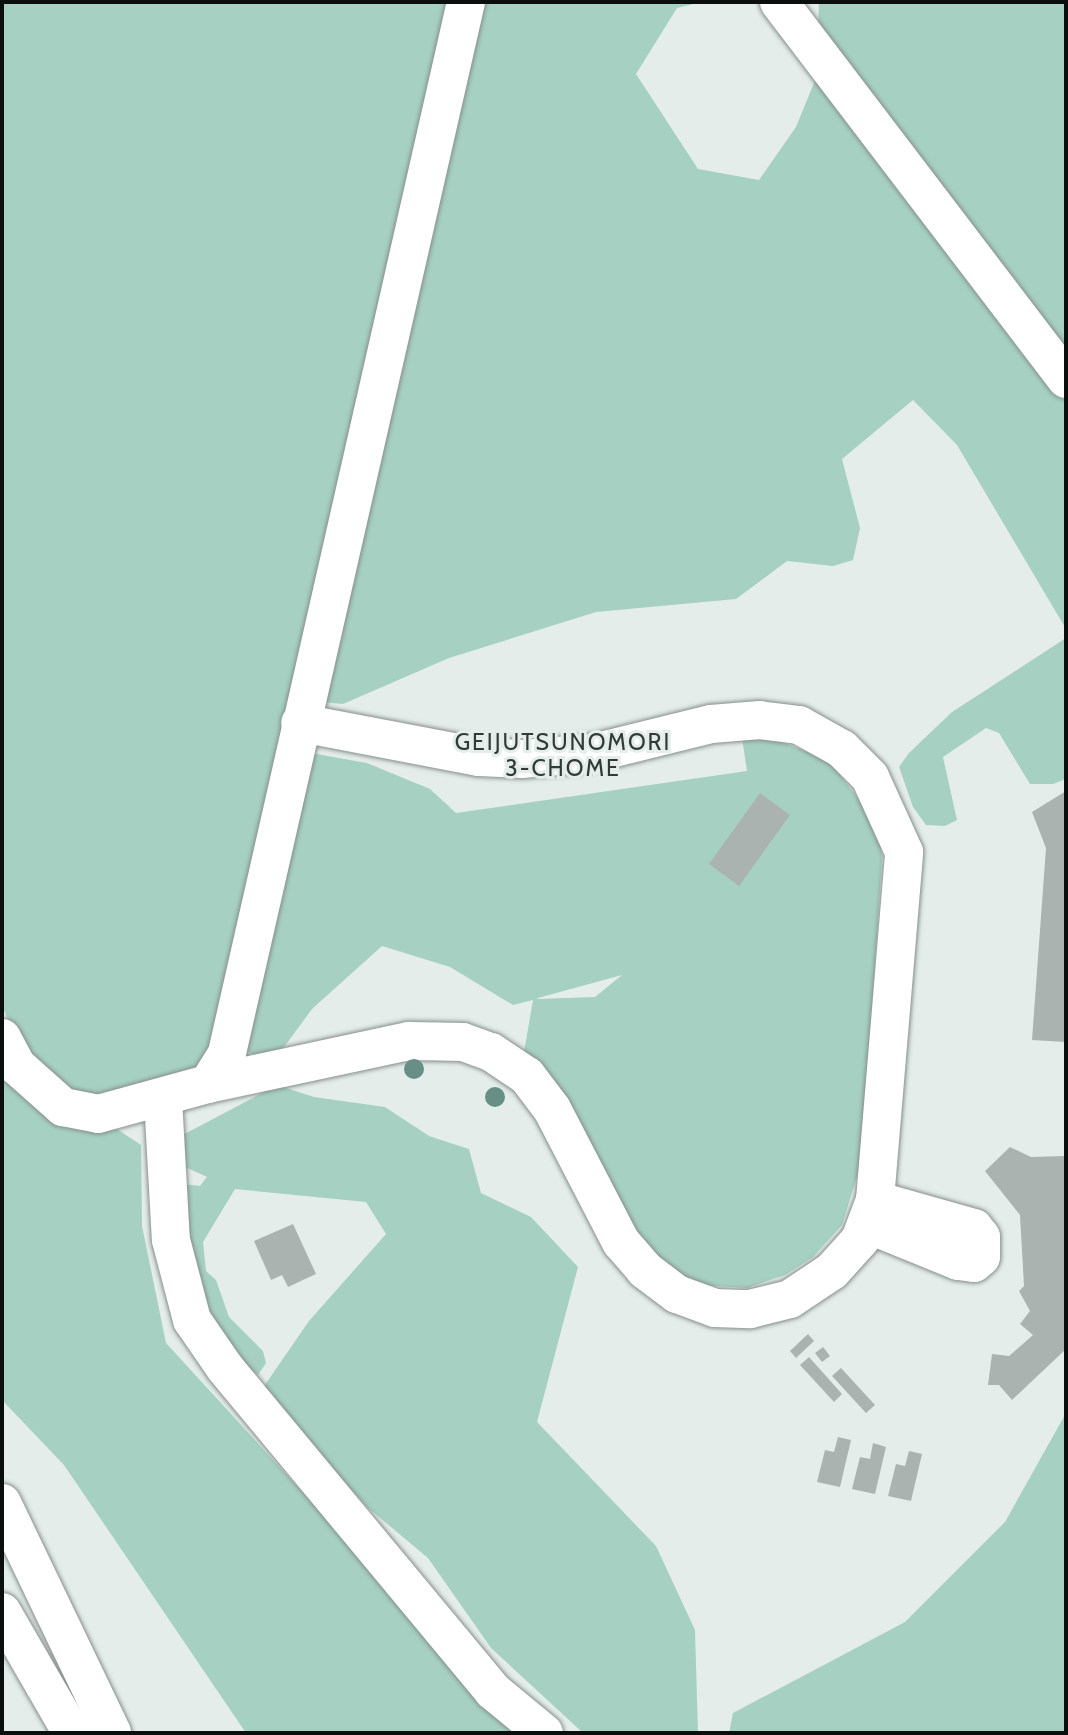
<!DOCTYPE html>
<style>
body{margin:0}
#map{position:relative;width:1068px;height:1735px;overflow:hidden;background:#e4edea;font-family:Cabin,sans-serif}
div>[style]{position:absolute}
.green>*{inset:0;background:#a6d1c2}
.building>*{inset:0;background:#aab3b0}
.roads{filter:drop-shadow(0 0 2px #878f8c) drop-shadow(0 0 2px #878f8c)}
.minor>*{height:38px;margin:-19px;padding:0 19px;transform-origin:19px;border-radius:19px;background:#fff}
.highway>*{height:38px;margin:-19px;padding:0 19px;transform-origin:19px;border-radius:19px;background:#fff}
.trees>*{width:20px;height:20px;margin:-10px;border-radius:50%;background:#688f85}
span{translate:-50% -50%;white-space:nowrap;text-align:center;line-height:1.15;-webkit-text-stroke:6px #e4edea;paint-order:stroke}
.neighbourhood-label{font-size:23px;color:#323a37;letter-spacing:2px}
.frame{position:absolute;inset:0;border:4px solid #0a0e0c;pointer-events:none}
</style>
<div id="map">
<div class="green">
<i style="clip-path:polygon(2px 2px,450px 2px,209px 1067px,96px 1101px,54px 1086px,23px 1053px,2px 1006px)"></i>
<i style="clip-path:polygon(452px 2px,702px 2px,677px 8px,636px 74px,698px 169px,759px 180px,796px 127px,816px 78px,819px 2px,1066px 2px,1066px 629px,957px 445px,913px 400px,842px 459px,860px 528px,853px 560px,833px 566px,787px 561px,736px 599px,596px 612px,449px 658px,343px 704px,322px 702px)"></i>
<i style="clip-path:polygon(1066px 638px,1066px 779px,1053px 784px,1030px 784px,999px 733px,986px 728px,943px 757px,957px 820px,945px 826px,926px 825px,913px 807px,899px 767px,909px 753px,952px 712px)"></i>
<i style="clip-path:polygon(evenodd,742px 738px,777px 740px,829px 761px,867px 810px,880px 837px,882px 859px,862px 1160px,842px 1225px,813px 1257px,785px 1275px,747px 1288px,703px 1285px,671px 1273px,649px 1254px,524px 1052px,533px 1000px,513px 1005px,450px 967px,382px 946px,312px 1009px,279px 1054px,260px 1059px,246px 1050px,311px 753px,367px 763px,430px 789px,456px 813px,747px 771px,742px 738px,622px 975px,595px 997px,537px 999px,538px 998px,622px 975px)"></i>
<i style="clip-path:polygon(2px 1053px,141px 1145px,142px 1226px,166px 1343px,523px 1733px,246px 1733px,64px 1465px,2px 1400px)"></i>
<i style="clip-path:polygon(277px 1085px,314px 1097px,385px 1107px,429px 1136px,469px 1149px,481px 1193px,531px 1217px,578px 1267px,537px 1422px,656px 1546px,695px 1630px,698px 1733px,583px 1733px,491px 1648px,428px 1558px,367px 1507px,260px 1392px,309px 1321px,386px 1234px,366px 1202px,235px 1189px,203px 1242px,206px 1271px,216px 1280px,229px 1317px,263px 1351px,266px 1363px,258px 1375px,222px 1349px,197px 1321px,183px 1184px,200px 1186px,207px 1177px,172px 1161px,177px 1138px)"></i>
<i style="clip-path:polygon(1066px 1413px,1066px 1733px,729px 1733px,733px 1713px,905px 1622px,1005px 1522px)"></i>
</div>
<div class="building">
<i style="clip-path:polygon(1066px 791px,1066px 1042px,1032px 1040px,1046px 848px,1032px 812px)"></i>
<i style="clip-path:polygon(760px 793px,790px 815px,739px 886px,709px 864px)"></i>
<i style="clip-path:polygon(1010px 1147px,1031px 1157px,1066px 1156px,1066px 1349px,1012px 1400px,999px 1385px,988px 1385px,992px 1354px,1009px 1356px,1033px 1335px,1020px 1324px,1030px 1311px,1019px 1291px,1024px 1286px,1020px 1215px,985px 1171px)"></i>
<i style="clip-path:polygon(293px 1224px,316px 1274px,288px 1287px,282px 1275px,271px 1280px,254px 1241px)"></i>
<i style="clip-path:polygon(808px 1334px,814px 1341px,796px 1358px,790px 1351px)"></i>
<i style="clip-path:polygon(823px 1347px,830px 1356px,822px 1362px,815px 1353px)"></i>
<i style="clip-path:polygon(809px 1357px,842px 1394px,834px 1402px,800px 1365px)"></i>
<i style="clip-path:polygon(841px 1368px,875px 1405px,866px 1413px,832px 1376px)"></i>
<i style="clip-path:polygon(838px 1437px,851px 1440px,840px 1487px,817px 1482px,825px 1450px,834px 1452px)"></i>
<i style="clip-path:polygon(873px 1443px,886px 1447px,875px 1494px,852px 1489px,860px 1457px,870px 1459px)"></i>
<i style="clip-path:polygon(909px 1451px,922px 1454px,911px 1501px,888px 1496px,896px 1464px,905px 1466px)"></i>
</div>
<div class="roads">
<div class="minor">
<i style="left:779px;top:2px;width:474px;rotate:52.7deg"></i>
<i style="left:2px;top:1038px;width:32px;rotate:62deg"></i>
<i style="left:17px;top:1066px;width:62px;rotate:41.7deg"></i>
<i style="left:63px;top:1107px;width:36px;rotate:11deg"></i>
<i style="left:98px;top:1114px;width:114px;rotate:-15.3deg"></i>
<i style="left:208px;top:1084px;width:36px;rotate:-58deg"></i>
<i style="left:227px;top:1053px;width:1078px;rotate:-77.19deg"></i>
<i style="left:208px;top:1084px;width:206px;rotate:-12.1deg"></i>
<i style="left:409px;top:1041px;width:54px;rotate:1.1deg"></i>
<i style="left:463px;top:1042px;width:30px;rotate:20deg"></i>
<i style="left:491px;top:1052px;width:43px;rotate:33.7deg"></i>
<i style="left:527px;top:1076px;width:41px;rotate:52.9deg"></i>
<i style="left:552px;top:1109px;width:150px;rotate:62.6deg"></i>
<i style="left:621px;top:1242px;width:37px;rotate:49deg"></i>
<i style="left:645px;top:1270px;width:40px;rotate:37deg"></i>
<i style="left:677px;top:1294px;width:40px;rotate:20.2deg"></i>
<i style="left:715px;top:1308px;width:35px;rotate:2deg"></i>
<i style="left:750px;top:1309px;width:41px;rotate:-14deg"></i>
<i style="left:790px;top:1299px;width:50px;rotate:-33.7deg"></i>
<i style="left:832px;top:1271px;width:42px;rotate:-47.9deg"></i>
<i style="left:860px;top:1240px;width:43px;rotate:-69.4deg"></i>
<i style="left:875px;top:1200px;width:349px;rotate:-85.2deg"></i>
<i style="left:904px;top:852px;width:82px;rotate:-114.4deg"></i>
<i style="left:870px;top:777px;width:40px;rotate:-135deg"></i>
<i style="left:842px;top:749px;width:49px;rotate:-150.8deg"></i>
<i style="left:799px;top:725px;width:39px;rotate:-173deg"></i>
<i style="left:760px;top:720px;width:49px;rotate:175.3deg"></i>
<i style="left:711px;top:724px;width:121px;rotate:166.1deg"></i>
<i style="left:594px;top:753px;width:71px;rotate:175.2deg"></i>
<i style="left:523px;top:759px;width:44px;rotate:-177.4deg"></i>
<i style="left:479px;top:757px;width:182px;rotate:-169.2deg"></i>
<i style="left:163px;top:1099px;width:141px;rotate:86.8deg"></i>
<i style="left:171px;top:1240px;width:83px;rotate:75.3deg"></i>
<i style="left:192px;top:1320px;width:58px;rotate:55.5deg"></i>
<i style="left:225px;top:1368px;width:420px;rotate:50.3deg"></i>
<i style="left:493px;top:1691px;width:66px;rotate:39.5deg"></i>
<i style="left:867px;top:1224px;width:98px;rotate:22.1deg"></i>
<i style="left:958px;top:1261px;width:16px;rotate:7deg"></i>
<i style="left:974px;top:1263px;width:9px;rotate:-41deg"></i>
<i style="left:981px;top:1257px;width:20px;rotate:-90deg"></i>
<i style="left:981px;top:1237px;width:11px;rotate:-128deg"></i>
<i style="left:974px;top:1228px;width:103px;rotate:-164.2deg"></i>
<i style="left:2px;top:1503px;width:255px;rotate:64.4deg"></i>
</div>
<div class="highway">
<i style="left:2px;top:1612px;width:140px;rotate:60deg"></i>
</div>
</div>
<div class="trees">
<i style="left:414px;top:1069px"></i>
<i style="left:495px;top:1097px"></i>
</div>
<div class="neighbourhood-label">
<span style="left:563px;top:755px">GEIJUTSUNOMORI<br>3-CHOME</span>
</div>
<div class="frame"></div>
</div>
